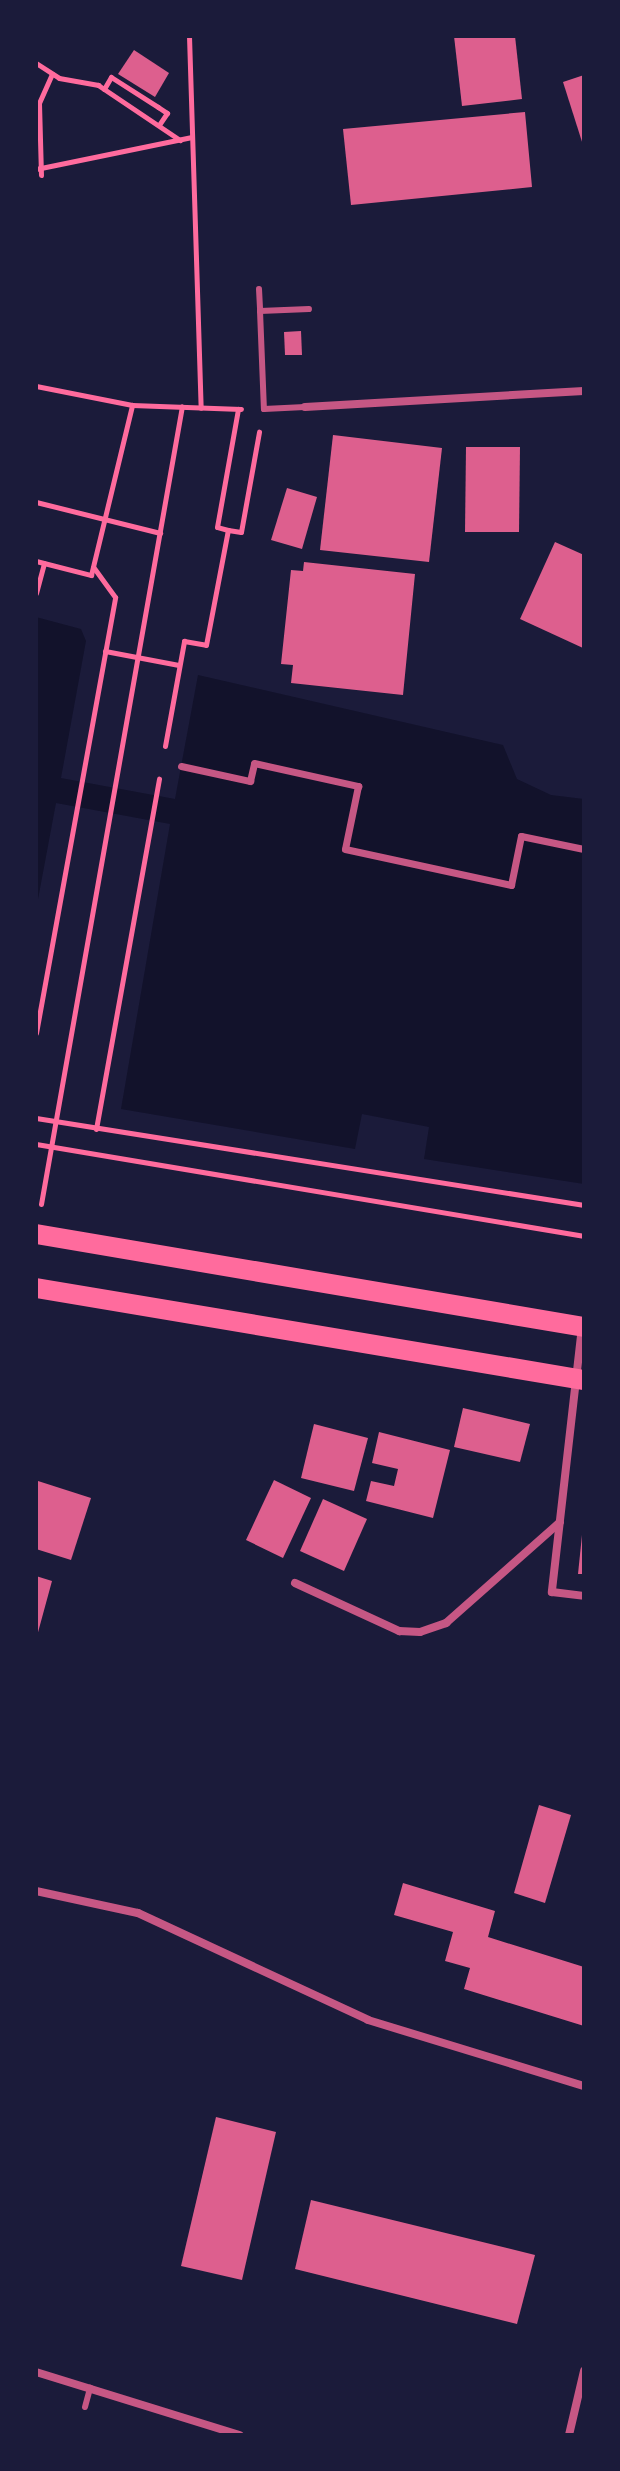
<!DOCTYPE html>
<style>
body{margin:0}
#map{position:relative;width:620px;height:2471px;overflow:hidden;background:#1b1b3a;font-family:"Sofia Sans Condensed",sans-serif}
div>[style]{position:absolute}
.water>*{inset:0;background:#12122b}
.building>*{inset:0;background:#dd5f8e}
.path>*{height:5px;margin:-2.5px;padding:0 2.5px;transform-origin:2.5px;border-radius:2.5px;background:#ff6b9d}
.service>*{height:6px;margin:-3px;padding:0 3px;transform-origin:3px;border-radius:3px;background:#c65784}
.pedestrian>*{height:7px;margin:-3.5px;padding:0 3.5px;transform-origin:3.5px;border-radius:3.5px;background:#c65784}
.minor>*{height:8px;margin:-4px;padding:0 4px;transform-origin:4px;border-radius:4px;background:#c65784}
.primary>*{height:20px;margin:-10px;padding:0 10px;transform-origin:10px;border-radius:10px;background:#ff6b9d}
span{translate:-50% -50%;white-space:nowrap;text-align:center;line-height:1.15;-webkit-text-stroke:8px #1b1b3a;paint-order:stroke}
.frame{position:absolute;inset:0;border:38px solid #1b1b3a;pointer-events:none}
</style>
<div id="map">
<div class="water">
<i style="clip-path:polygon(36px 617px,81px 629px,86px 641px,61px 778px,175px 799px,198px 675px,503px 745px,517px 779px,551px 795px,584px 799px,584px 1184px,424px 1159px,429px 1127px,362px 1114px,355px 1149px,121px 1109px,170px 824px,56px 803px,36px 910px)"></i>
</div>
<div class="building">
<i style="clip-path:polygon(454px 36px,515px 36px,522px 99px,462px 106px)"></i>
<i style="clip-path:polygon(134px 50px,169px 73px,155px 97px,118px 74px)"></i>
<i style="clip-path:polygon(584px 75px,584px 145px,583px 145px,563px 82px)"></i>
<i style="clip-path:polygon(525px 112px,532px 187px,351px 205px,343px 129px)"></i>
<i style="clip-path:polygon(301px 331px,302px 355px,285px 355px,284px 332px)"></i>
<i style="clip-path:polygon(333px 435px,442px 448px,429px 562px,320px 550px)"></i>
<i style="clip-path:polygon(466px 447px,520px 447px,519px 532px,465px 532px)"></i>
<i style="clip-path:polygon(287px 488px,317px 497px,302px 549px,271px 540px)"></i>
<i style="clip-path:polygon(555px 542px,584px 555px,583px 648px,520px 619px)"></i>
<i style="clip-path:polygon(304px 562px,415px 574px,403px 695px,291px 683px,293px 665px,281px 664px,291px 570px,303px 571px)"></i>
<i style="clip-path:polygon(463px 1408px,530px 1424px,520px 1462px,454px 1447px)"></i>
<i style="clip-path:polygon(314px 1424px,368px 1438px,354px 1491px,301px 1478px)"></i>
<i style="clip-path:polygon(379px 1432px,450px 1450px,433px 1518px,366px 1501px,371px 1481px,394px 1486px,398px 1469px,372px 1463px)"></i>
<i style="clip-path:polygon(274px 1480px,311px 1498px,283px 1558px,246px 1540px)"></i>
<i style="clip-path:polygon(38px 1481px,91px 1498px,71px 1560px,36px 1549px)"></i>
<i style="clip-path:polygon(323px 1499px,367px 1519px,344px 1571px,300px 1551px)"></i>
<i style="clip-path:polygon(582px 1535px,584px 1536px,584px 1574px,578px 1574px)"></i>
<i style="clip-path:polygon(36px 1576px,52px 1581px,37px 1636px,36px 1636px)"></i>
<i style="clip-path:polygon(539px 1805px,571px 1815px,545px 1903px,514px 1893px)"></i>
<i style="clip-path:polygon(403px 1883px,495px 1911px,488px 1937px,584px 1967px,584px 2026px,464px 1989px,470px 1968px,445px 1961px,453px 1932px,394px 1915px)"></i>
<i style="clip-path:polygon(216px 2117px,276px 2132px,242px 2280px,181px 2266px)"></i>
<i style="clip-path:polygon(311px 2200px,535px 2255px,517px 2324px,295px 2269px)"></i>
</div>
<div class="path">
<i style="left:189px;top:36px;width:372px;rotate:88.2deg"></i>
<i style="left:36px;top:63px;width:27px;rotate:33deg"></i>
<i style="left:59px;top:78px;width:40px;rotate:10deg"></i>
<i style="left:98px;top:85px;width:99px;rotate:33.9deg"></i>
<i style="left:104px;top:89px;width:14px;rotate:-60deg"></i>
<i style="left:111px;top:77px;width:56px;rotate:32.6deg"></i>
<i style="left:158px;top:107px;width:11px;rotate:34deg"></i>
<i style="left:167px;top:113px;width:14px;rotate:124deg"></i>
<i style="left:36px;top:169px;width:159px;rotate:-11.6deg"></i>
<i style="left:41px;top:175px;width:72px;rotate:-91.6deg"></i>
<i style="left:39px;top:103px;width:32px;rotate:-66deg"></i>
<i style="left:36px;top:386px;width:98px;rotate:11.2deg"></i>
<i style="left:132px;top:405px;width:109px;rotate:2.1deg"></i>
<i style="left:36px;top:502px;width:128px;rotate:14deg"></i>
<i style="left:228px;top:530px;width:11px;rotate:-165deg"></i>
<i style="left:217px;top:527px;width:120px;rotate:-79.9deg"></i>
<i style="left:36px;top:561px;width:57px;rotate:14.3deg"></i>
<i style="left:91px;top:575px;width:175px;rotate:-76.4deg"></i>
<i style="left:36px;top:593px;width:31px;rotate:-75deg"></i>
<i style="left:105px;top:651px;width:75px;rotate:10.7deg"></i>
<i style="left:165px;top:746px;width:107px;rotate:-79.7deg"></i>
<i style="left:184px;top:641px;width:22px;rotate:10deg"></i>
<i style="left:206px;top:645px;width:117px;rotate:-79.2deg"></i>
<i style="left:228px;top:530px;width:13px;rotate:9deg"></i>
<i style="left:241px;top:532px;width:102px;rotate:-79.8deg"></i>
<i style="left:36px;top:1033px;width:443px;rotate:-79.7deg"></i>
<i style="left:115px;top:597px;width:37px;rotate:-126deg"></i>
<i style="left:36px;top:1118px;width:555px;rotate:9.02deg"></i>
<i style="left:96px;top:1129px;width:356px;rotate:-79.8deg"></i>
<i style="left:36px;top:1144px;width:556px;rotate:9.53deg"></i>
<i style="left:41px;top:1204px;width:810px;rotate:-79.98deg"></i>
</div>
<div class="service">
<i style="left:259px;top:289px;width:22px;rotate:87deg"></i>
<i style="left:260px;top:311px;width:49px;rotate:-2.3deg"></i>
<i style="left:260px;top:311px;width:98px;rotate:87.7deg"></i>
<i style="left:264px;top:409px;width:41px;rotate:-2.8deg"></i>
<i style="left:85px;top:2407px;width:20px;rotate:-75deg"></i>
</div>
<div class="pedestrian">
<i style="left:181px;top:766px;width:71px;rotate:12.3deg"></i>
<i style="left:250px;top:781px;width:18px;rotate:-77deg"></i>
<i style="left:254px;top:763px;width:107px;rotate:12.5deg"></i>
<i style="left:358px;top:786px;width:64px;rotate:101.7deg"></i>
<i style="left:345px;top:849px;width:170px;rotate:12.2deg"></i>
<i style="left:511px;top:885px;width:50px;rotate:-78.5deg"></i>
<i style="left:521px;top:836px;width:64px;rotate:11.7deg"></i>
</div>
<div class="minor">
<i style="left:305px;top:407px;width:279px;rotate:-3.3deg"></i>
<i style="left:582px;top:1327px;width:267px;rotate:96.5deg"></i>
<i style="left:552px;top:1592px;width:32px;rotate:7deg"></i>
<i style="left:295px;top:1583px;width:115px;rotate:24.8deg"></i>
<i style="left:399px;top:1631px;width:21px;rotate:3deg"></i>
<i style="left:420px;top:1632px;width:28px;rotate:-19deg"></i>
<i style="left:446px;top:1623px;width:152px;rotate:-41.5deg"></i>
<i style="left:36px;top:1891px;width:104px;rotate:12.2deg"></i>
<i style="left:138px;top:1913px;width:254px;rotate:24.9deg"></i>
<i style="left:368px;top:2020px;width:226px;rotate:17deg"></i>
<i style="left:36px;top:2372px;width:213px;rotate:17.2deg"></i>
<i style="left:569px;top:2435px;width:66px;rotate:-76.8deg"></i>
</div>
<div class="primary">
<i style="left:36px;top:1234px;width:556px;rotate:9.63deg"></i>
<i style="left:36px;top:1288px;width:556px;rotate:9.53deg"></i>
</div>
<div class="frame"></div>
</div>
